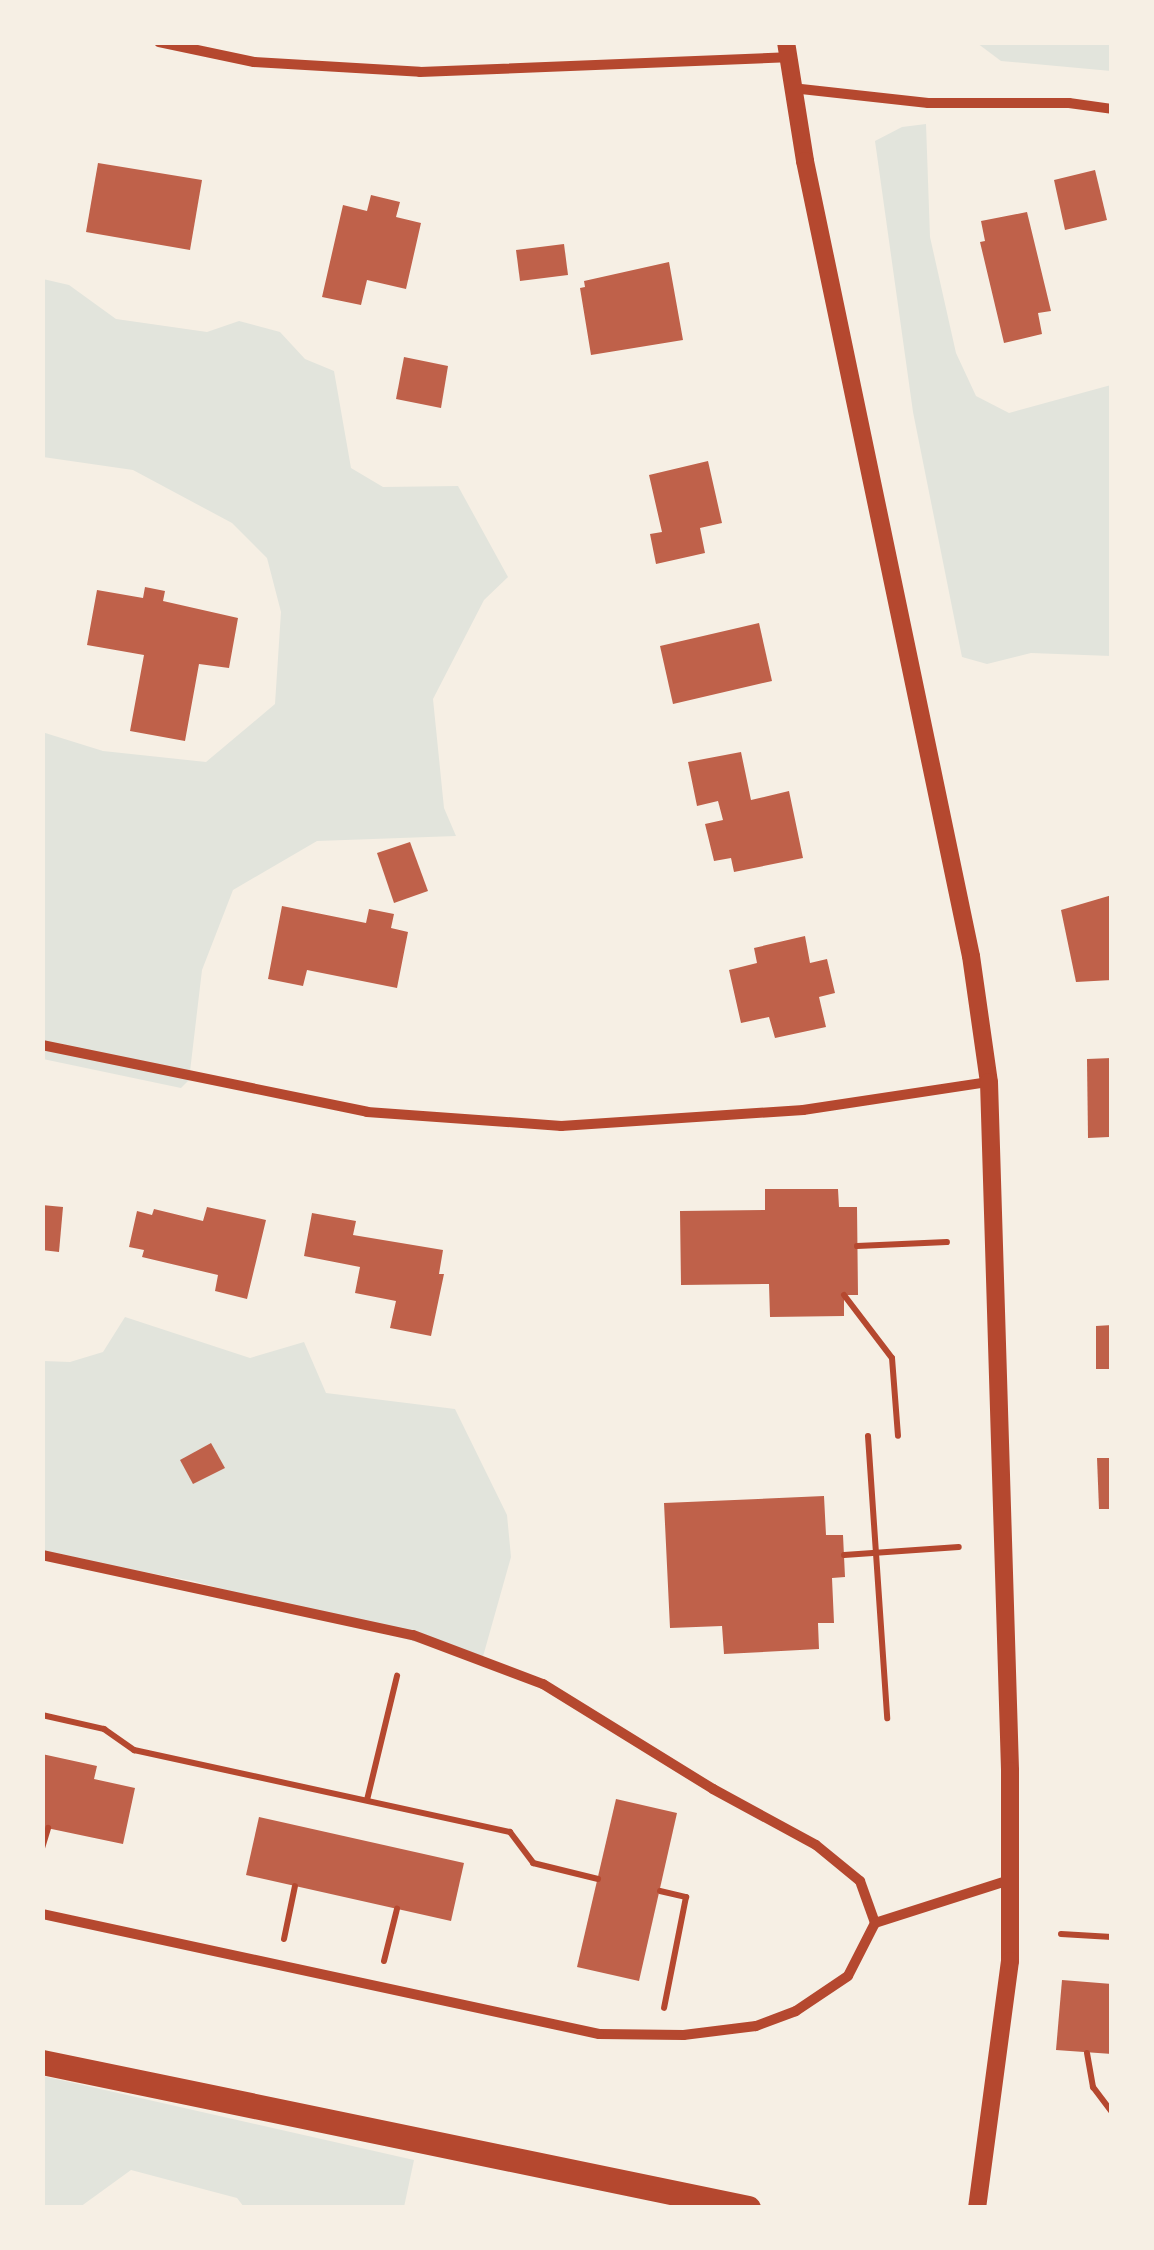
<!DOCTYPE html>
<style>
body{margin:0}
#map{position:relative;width:1154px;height:2250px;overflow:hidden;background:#f6efe4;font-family:"Times New Roman",serif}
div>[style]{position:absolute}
.green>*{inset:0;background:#e2e4dc}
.building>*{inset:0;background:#bf614a}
.path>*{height:6px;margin:-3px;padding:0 3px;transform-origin:3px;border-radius:3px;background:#b5482f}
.minor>*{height:10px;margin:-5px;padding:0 5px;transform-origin:5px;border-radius:5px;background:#b5482f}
.tertiary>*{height:18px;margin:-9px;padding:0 9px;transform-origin:9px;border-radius:9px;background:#b5482f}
.primary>*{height:25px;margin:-12.5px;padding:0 12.5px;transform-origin:12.5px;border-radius:12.5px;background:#b5482f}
span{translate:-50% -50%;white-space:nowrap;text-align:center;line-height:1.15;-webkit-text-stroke:10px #f6efe4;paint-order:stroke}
.frame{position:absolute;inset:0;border:45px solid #f6efe4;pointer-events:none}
</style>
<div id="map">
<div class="green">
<i style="clip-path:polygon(977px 43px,1111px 43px,1111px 71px,1001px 61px)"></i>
<i style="clip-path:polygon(926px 124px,930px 237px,956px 353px,976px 396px,1009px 413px,1111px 385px,1111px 656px,1031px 653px,987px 664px,962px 657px,913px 412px,875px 141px,902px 127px)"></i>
<i style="clip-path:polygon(43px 279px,69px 285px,116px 319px,207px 332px,239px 321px,280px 332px,305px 359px,334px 371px,351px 468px,383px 487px,458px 486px,508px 577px,484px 600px,433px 699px,444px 808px,456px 836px,317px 841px,233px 890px,202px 970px,189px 1080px,181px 1088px,43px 1059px,42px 732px,103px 751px,206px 762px,275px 704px,281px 612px,267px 558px,232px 523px,133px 470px,43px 457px)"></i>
<i style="clip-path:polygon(125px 1317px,250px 1358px,304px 1342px,326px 1393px,455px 1409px,507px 1515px,511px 1557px,482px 1660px,193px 1581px,43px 1553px,43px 1361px,70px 1362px,103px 1352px)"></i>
<i style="clip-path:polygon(43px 2076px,414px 2160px,404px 2207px,244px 2207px,237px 2198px,131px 2170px,80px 2207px,43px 2208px)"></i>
</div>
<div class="building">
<i style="clip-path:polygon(98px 163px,202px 180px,190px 250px,86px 232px)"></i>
<i style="clip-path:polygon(1095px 170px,1107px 220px,1065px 230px,1054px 180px)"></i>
<i style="clip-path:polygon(371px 195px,400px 202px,396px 217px,421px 223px,406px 289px,367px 280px,361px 305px,322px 297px,343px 205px,367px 211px)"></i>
<i style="clip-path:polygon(1027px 212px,1051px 311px,1038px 313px,1042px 334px,1004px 343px,980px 242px,985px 241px,981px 221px)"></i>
<i style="clip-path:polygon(564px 244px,568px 275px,520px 281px,516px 250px)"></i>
<i style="clip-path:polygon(669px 262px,683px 340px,591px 355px,580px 288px,585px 287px,584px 281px)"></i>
<i style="clip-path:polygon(404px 357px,448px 366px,441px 408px,396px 399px)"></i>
<i style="clip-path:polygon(708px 461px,722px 523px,700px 528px,705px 553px,656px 564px,650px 534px,662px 532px,649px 475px)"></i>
<i style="clip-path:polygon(145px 587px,165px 591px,163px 601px,238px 618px,229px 668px,199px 664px,185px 741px,130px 731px,144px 655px,87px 645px,97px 590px,143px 598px)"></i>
<i style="clip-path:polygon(759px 623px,772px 681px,673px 704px,660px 646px)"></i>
<i style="clip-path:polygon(741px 752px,751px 800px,789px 791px,803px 858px,734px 872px,731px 858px,714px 861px,705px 824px,723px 820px,718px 801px,697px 806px,688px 762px)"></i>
<i style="clip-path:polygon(410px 842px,428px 891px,394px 903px,377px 853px)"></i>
<i style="clip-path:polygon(1112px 895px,1112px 980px,1076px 982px,1061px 910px)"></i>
<i style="clip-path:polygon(282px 906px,366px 923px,369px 909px,394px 914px,391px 928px,408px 932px,397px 988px,307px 970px,303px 986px,268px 979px)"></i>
<i style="clip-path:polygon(805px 936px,810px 963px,827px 959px,835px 993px,819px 997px,826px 1027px,775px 1038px,769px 1017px,741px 1023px,729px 970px,757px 963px,754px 948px)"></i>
<i style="clip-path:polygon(1112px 1058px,1109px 1137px,1088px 1138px,1087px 1059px)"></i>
<i style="clip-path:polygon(765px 1189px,838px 1189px,839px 1207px,857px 1207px,858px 1295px,844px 1295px,844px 1316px,770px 1317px,769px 1284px,681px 1285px,680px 1211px,765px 1210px)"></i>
<i style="clip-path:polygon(42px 1205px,63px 1207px,59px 1252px,42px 1250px)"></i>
<i style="clip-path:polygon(207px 1207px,266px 1220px,247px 1299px,215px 1291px,218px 1275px,142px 1257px,144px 1250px,129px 1247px,137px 1211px,152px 1215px,154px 1209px,203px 1221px)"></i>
<i style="clip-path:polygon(312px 1213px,356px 1221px,353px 1235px,443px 1250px,439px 1274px,444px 1274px,431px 1336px,390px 1328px,396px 1301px,355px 1293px,360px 1267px,304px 1256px)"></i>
<i style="clip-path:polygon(1112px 1325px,1112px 1369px,1096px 1369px,1096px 1326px)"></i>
<i style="clip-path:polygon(211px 1443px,225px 1468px,193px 1484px,180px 1460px)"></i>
<i style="clip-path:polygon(1097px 1458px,1112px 1458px,1112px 1509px,1099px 1509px)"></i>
<i style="clip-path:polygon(824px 1496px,826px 1535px,843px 1535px,845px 1577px,832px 1578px,834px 1623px,818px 1623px,819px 1649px,724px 1654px,722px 1626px,670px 1628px,664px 1503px)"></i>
<i style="clip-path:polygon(42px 1754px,97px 1766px,94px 1779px,135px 1788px,123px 1844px,42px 1827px)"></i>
<i style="clip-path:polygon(616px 1799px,677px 1813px,639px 1981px,577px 1967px)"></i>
<i style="clip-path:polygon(259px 1817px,464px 1863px,451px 1921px,246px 1875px)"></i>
<i style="clip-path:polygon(1062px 1980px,1112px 1984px,1112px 2054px,1056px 2050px)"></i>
</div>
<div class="path">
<i style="left:857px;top:1246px;width:90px;rotate:-2.5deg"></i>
<i style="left:844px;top:1295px;width:79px;rotate:52.7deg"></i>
<i style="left:892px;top:1358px;width:78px;rotate:85.6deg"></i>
<i style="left:868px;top:1436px;width:283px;rotate:86.1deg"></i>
<i style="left:844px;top:1555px;width:115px;rotate:-4deg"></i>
<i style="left:42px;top:1715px;width:64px;rotate:12.7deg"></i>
<i style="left:104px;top:1729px;width:37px;rotate:35deg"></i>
<i style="left:134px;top:1750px;width:385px;rotate:12.3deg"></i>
<i style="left:510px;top:1832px;width:39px;rotate:53deg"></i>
<i style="left:533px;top:1863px;width:67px;rotate:13.8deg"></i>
<i style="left:367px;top:1800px;width:128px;rotate:-76.4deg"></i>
<i style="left:42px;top:1848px;width:21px;rotate:-73deg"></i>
<i style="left:660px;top:1891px;width:27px;rotate:13deg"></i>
<i style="left:686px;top:1897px;width:113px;rotate:101.2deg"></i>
<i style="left:1061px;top:1934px;width:51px;rotate:3.4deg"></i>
<i style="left:284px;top:1939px;width:54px;rotate:-78.3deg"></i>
<i style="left:384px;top:1961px;width:54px;rotate:-76deg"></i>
<i style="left:1087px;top:2053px;width:35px;rotate:80deg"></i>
<i style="left:1093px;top:2087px;width:31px;rotate:53deg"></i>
</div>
<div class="minor">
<i style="left:159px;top:42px;width:97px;rotate:11.9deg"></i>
<i style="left:254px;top:62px;width:166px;rotate:3.4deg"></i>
<i style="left:420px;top:72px;width:367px;rotate:-2.3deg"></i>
<i style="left:792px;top:88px;width:137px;rotate:6.3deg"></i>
<i style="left:928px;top:103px;width:141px"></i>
<i style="left:1069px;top:103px;width:43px;rotate:7.9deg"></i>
<i style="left:42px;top:1045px;width:332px;rotate:11.6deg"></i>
<i style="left:367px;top:1112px;width:195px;rotate:4.1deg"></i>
<i style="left:561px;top:1126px;width:243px;rotate:-3.8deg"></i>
<i style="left:803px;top:1110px;width:188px;rotate:-8.6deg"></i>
<i style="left:42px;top:1555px;width:380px;rotate:12.2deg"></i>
<i style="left:413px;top:1635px;width:139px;rotate:20.7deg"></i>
<i style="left:543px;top:1684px;width:200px;rotate:31.7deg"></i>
<i style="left:713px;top:1789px;width:117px;rotate:28.5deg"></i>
<i style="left:816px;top:1845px;width:57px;rotate:39.3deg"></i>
<i style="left:860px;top:1881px;width:45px;rotate:70.3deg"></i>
<i style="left:875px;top:1923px;width:59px;rotate:117deg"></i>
<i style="left:848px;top:1976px;width:63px;rotate:146.1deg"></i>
<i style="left:796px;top:2011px;width:43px;rotate:159.4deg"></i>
<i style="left:756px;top:2026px;width:73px;rotate:172.9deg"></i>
<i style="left:684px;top:2035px;width:85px;rotate:-179.3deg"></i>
<i style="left:599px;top:2034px;width:570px;rotate:-167.84deg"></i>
<i style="left:875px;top:1923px;width:142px;rotate:-17.7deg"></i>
</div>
<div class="tertiary">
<i style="left:786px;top:42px;width:121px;rotate:80.9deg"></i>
<i style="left:805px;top:161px;width:812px;rotate:78.21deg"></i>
<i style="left:971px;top:956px;width:127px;rotate:81.9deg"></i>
<i style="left:989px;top:1082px;width:689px;rotate:88.25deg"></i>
<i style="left:1010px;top:1771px;width:190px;rotate:90deg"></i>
<i style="left:1010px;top:1961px;width:249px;rotate:97.6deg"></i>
</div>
<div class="primary">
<i style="left:42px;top:2062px;width:721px;rotate:11.68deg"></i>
</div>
<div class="frame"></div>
</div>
